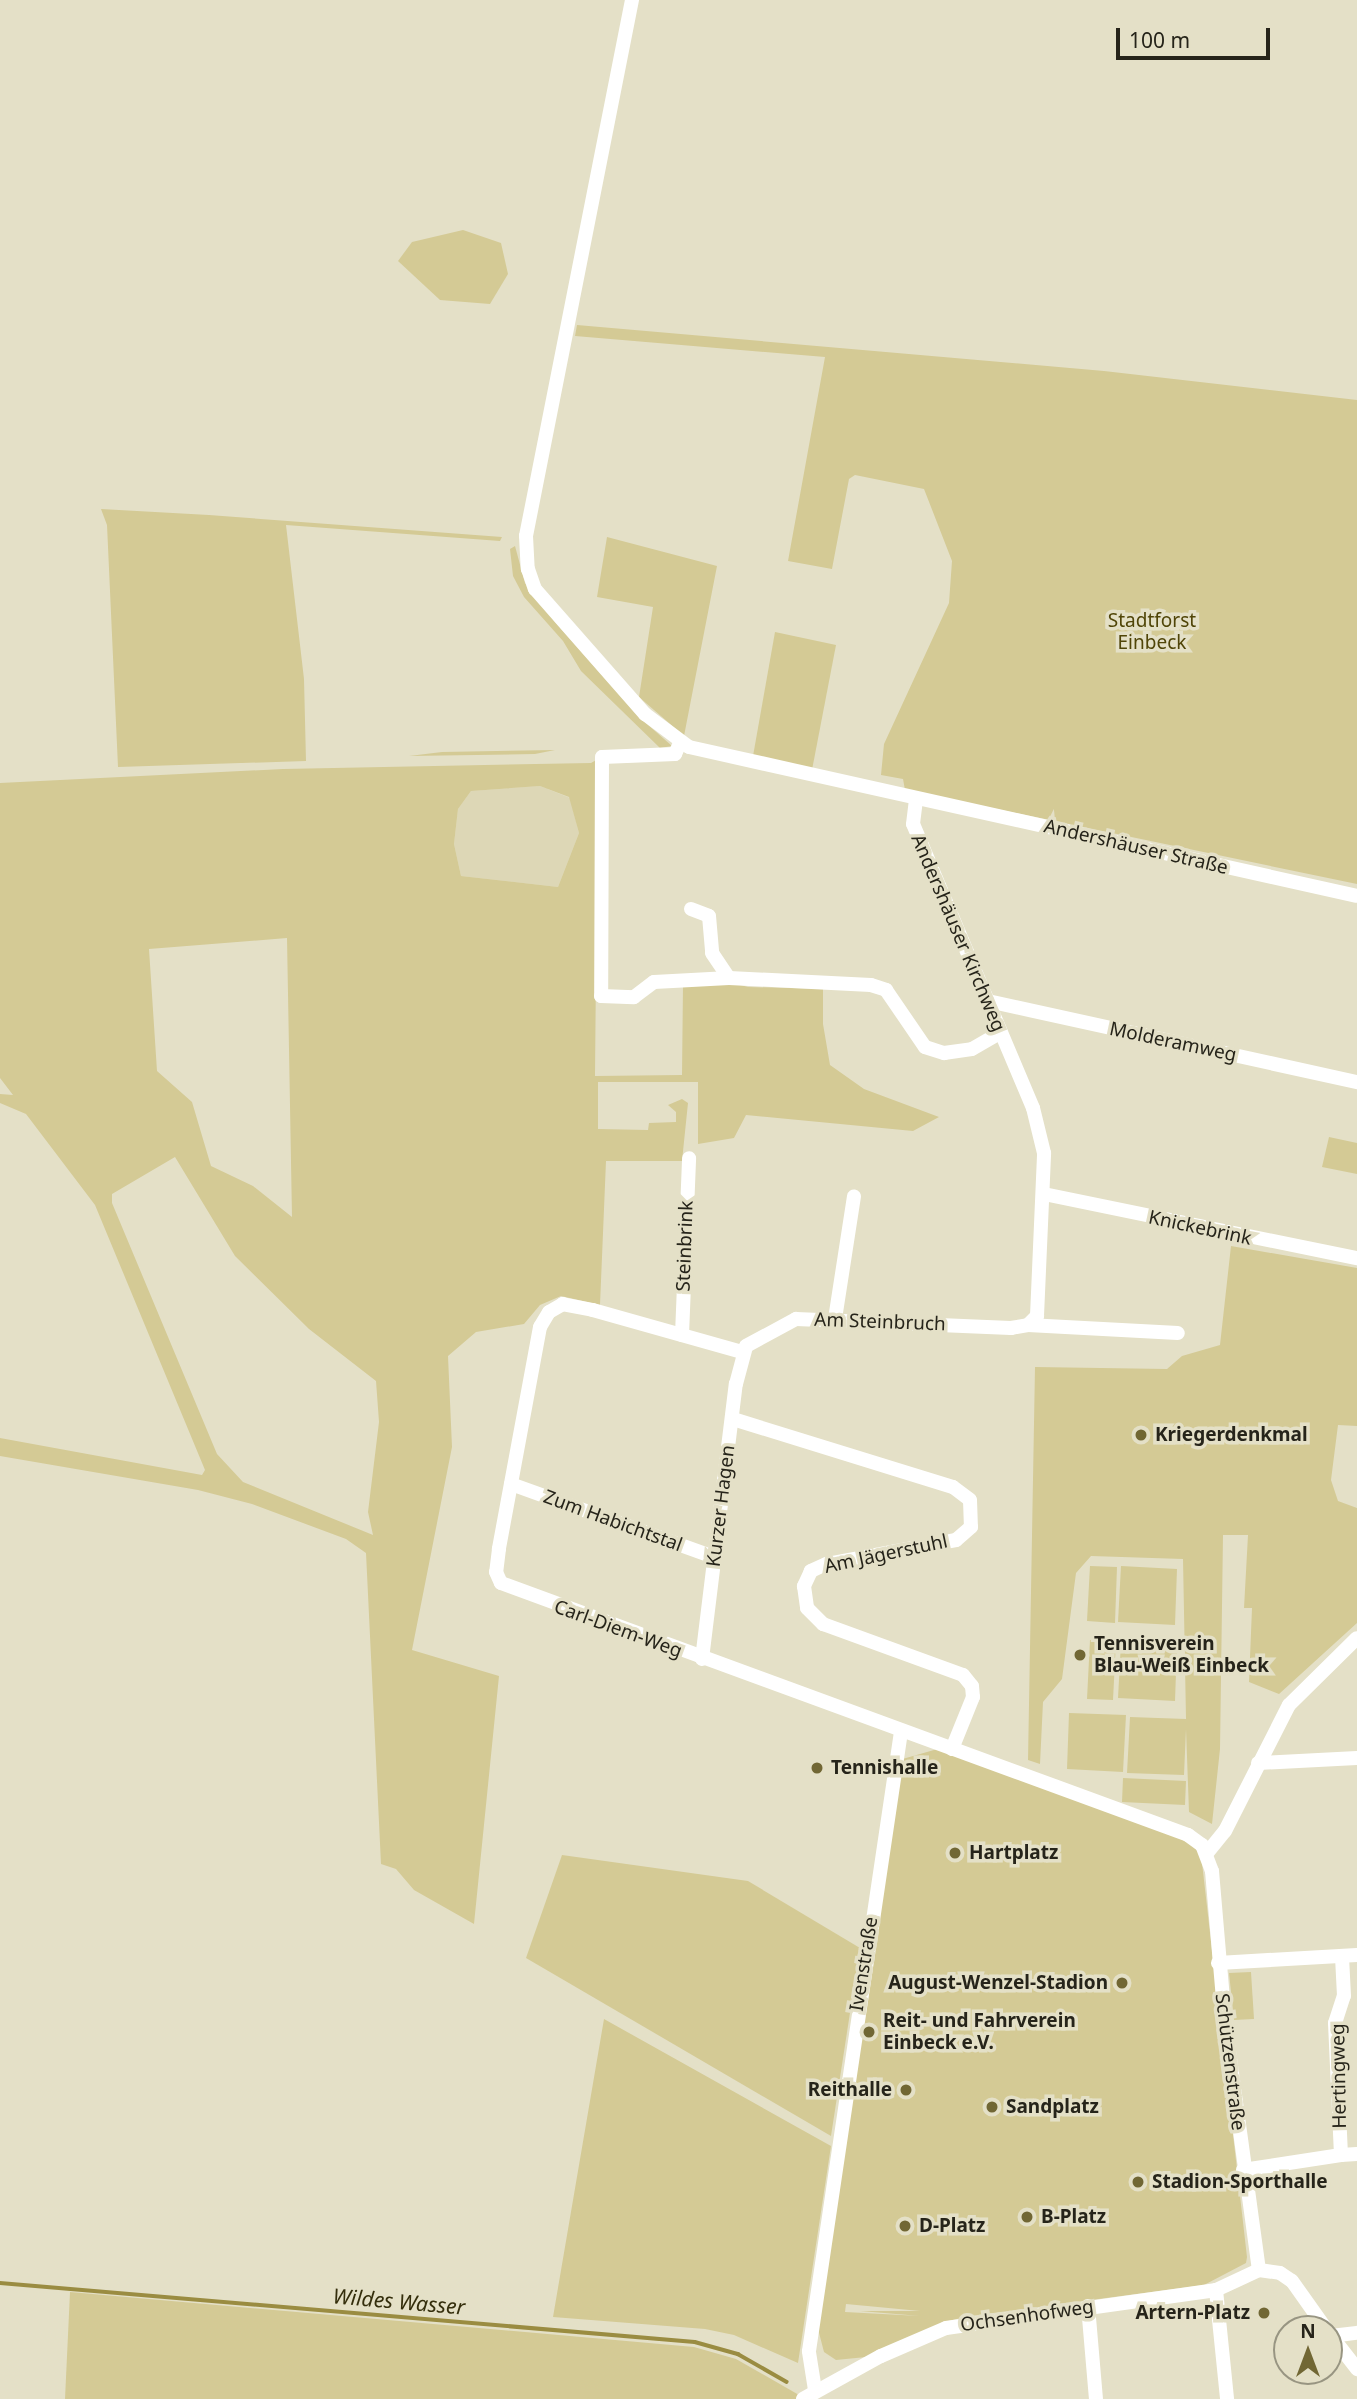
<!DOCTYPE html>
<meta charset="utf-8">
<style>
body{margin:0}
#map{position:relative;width:1357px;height:2399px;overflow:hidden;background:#e4e0c7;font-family:"Noto Sans",sans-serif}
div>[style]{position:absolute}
.built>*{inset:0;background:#ddd7b6}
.green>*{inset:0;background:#d4ca95}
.stream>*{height:3.5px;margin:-1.75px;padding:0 1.75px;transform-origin:1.75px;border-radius:1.75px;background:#9a8c41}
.minor>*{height:14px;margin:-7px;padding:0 7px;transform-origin:7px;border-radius:7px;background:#fff}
.dots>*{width:19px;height:19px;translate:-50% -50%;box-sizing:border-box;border:4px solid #e4e0c7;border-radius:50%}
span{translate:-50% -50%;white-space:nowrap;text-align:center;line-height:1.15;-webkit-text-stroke:7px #e4e0c7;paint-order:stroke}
.park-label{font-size:19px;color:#504508}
.street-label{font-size:19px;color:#26241a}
.poi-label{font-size:19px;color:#26241a;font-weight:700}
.left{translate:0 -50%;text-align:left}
.right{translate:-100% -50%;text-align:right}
.water-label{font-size:21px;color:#342e0c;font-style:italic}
.north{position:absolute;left:1273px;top:2315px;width:70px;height:70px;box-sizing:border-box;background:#e4e0c7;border:2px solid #989582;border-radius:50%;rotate:0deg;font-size:19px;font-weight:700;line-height:28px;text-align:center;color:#26241a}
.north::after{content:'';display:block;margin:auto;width:24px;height:32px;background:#716734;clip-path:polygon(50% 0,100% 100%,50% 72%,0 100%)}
.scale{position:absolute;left:1116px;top:28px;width:154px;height:32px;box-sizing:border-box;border:4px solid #26241a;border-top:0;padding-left:9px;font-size:21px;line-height:24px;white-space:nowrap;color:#26241a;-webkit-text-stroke:5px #e4e0c7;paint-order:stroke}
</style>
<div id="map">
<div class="built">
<i style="clip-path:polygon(540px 786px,570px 798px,579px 833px,558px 887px,461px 876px,454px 844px,458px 809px,471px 791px)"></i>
</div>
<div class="green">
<i style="clip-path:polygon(463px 230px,501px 243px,508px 274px,490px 304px,440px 300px,398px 261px,412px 242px)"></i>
<i style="clip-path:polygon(577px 325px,1104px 371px,1357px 400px,1357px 884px,905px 790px,903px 779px,881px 775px,884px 744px,949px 603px,952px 561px,924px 489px,855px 475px,849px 479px,832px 569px,788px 561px,825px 357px,575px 336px)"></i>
<i style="clip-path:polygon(101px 509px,209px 515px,502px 537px,500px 541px,286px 525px,304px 679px,306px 761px,118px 767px,107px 525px)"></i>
<i style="clip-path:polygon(607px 537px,717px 566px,684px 736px,639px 697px,653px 607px,597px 597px)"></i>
<i style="clip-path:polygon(515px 546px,525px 583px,555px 622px,638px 716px,672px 746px,660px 748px,581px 671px,563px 641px,524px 597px,513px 576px,510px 549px)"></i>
<i style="clip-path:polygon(775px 632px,836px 645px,812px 770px,753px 756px)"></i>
<i style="clip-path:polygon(555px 750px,535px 754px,409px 756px,442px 752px)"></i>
<i style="clip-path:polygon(evenodd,598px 759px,595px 1076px,682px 1075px,683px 985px,729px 982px,748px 987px,823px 989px,823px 1024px,830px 1065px,864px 1089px,939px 1117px,913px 1131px,746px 1115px,734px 1138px,698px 1144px,698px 1082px,598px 1082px,598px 1129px,648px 1130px,649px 1123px,676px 1122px,676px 1112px,668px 1105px,682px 1099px,688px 1103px,682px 1161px,606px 1161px,600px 1305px,561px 1296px,540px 1305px,524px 1324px,476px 1332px,448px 1356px,452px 1447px,412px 1650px,499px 1676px,474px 1924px,414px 1890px,396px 1869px,381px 1864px,366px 1553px,346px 1539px,252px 1504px,198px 1490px,0 1456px,0 1438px,202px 1475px,205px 1470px,95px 1205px,26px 1114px,0 1103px,0 1094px,13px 1095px,0 1078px,0 783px,283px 769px,591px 763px,598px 759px,540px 786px,569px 797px,579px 833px,558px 887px,461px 876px,454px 844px,458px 809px,471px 791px,540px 786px,598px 759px,287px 938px,292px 1217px,253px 1186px,211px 1166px,192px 1102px,157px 1071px,149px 949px,287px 938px,598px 759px,175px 1157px,235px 1256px,309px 1329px,376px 1381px,379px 1422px,368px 1512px,373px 1535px,243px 1482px,217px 1454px,112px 1203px,112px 1194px,175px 1157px)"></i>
<i style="clip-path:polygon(1329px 1137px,1357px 1143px,1357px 1174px,1322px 1167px)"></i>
<i style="clip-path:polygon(1231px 1246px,1357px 1268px,1357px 1426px,1338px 1425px,1331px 1480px,1338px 1501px,1357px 1508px,1357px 1623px,1279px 1694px,1249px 1682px,1252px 1608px,1244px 1608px,1248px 1535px,1223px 1535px,1220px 1749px,1212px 1824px,1189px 1812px,1186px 1729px,1184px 1775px,1127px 1773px,1130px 1717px,1186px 1719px,1183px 1559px,1091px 1556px,1076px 1573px,1062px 1679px,1043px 1702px,1040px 1764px,1028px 1760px,1035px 1367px,1167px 1369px,1182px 1356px,1220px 1345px)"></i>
<i style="clip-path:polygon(1090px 1566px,1117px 1567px,1115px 1623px,1087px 1621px)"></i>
<i style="clip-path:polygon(1121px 1566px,1177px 1569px,1175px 1625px,1118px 1622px)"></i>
<i style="clip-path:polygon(1090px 1640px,1116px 1641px,1113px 1700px,1087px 1699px)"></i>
<i style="clip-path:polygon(1121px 1642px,1177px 1645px,1175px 1701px,1118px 1698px)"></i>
<i style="clip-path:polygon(1069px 1713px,1126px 1715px,1123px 1772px,1067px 1769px)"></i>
<i style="clip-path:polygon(evenodd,941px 1748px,1189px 1841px,1201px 1854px,1247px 2257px,1246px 2263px,1204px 2285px,970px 2316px,944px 2322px,866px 2357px,836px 2360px,824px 2352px,818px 2329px,899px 1760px,941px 1748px,846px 2304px,920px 2311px,860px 2311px,920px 2316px,845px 2312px,846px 2304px)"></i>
<i style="clip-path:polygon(1123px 1778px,1186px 1781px,1185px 1805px,1122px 1802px)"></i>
<i style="clip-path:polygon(562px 1855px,748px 1881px,860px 1948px,831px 2136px,526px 1958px)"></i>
<i style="clip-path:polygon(1251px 1972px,1254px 2019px,1234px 2020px,1229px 1973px)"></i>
<i style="clip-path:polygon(604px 2019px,831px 2146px,798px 2363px,734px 2335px,705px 2329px,553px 2317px)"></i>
<i style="clip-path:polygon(70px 2292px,694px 2347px,736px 2359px,799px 2395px,797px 2399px,65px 2399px)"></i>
</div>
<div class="stream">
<i style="left:0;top:2283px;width:697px;rotate:4.85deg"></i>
<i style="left:695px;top:2342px;width:45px;rotate:15.6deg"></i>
<i style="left:738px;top:2354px;width:56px;rotate:29.7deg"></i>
</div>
<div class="minor">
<i style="left:632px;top:0;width:546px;rotate:101.19deg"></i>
<i style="left:526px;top:536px;width:33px;rotate:87deg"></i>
<i style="left:528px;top:569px;width:21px;rotate:71deg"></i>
<i style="left:535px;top:589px;width:167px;rotate:48.7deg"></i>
<i style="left:645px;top:714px;width:55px;rotate:36.9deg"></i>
<i style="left:689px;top:747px;width:684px;rotate:12.57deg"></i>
<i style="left:680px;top:743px;width:12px;rotate:114deg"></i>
<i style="left:675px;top:754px;width:73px;rotate:177.6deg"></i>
<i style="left:602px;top:757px;width:239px;rotate:90.2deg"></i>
<i style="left:601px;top:996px;width:33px;rotate:2deg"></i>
<i style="left:634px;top:997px;width:25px;rotate:-37deg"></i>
<i style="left:654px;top:982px;width:75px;rotate:-3.1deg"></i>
<i style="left:691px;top:909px;width:19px;rotate:21deg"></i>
<i style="left:709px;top:916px;width:37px;rotate:85deg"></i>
<i style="left:712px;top:953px;width:30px;rotate:56deg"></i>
<i style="left:729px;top:978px;width:142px;rotate:2.8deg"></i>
<i style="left:871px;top:985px;width:16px;rotate:18deg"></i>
<i style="left:886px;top:990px;width:69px;rotate:55.6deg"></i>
<i style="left:925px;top:1047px;width:20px;rotate:18deg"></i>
<i style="left:944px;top:1053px;width:28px;rotate:-8deg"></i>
<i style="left:972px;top:1049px;width:32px;rotate:-30deg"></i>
<i style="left:988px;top:1001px;width:378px;rotate:12.4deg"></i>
<i style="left:1044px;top:1194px;width:319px;rotate:11.6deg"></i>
<i style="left:835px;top:1319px;width:124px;rotate:-81.2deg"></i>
<i style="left:1028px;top:1325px;width:150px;rotate:3.1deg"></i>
<i style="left:682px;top:1335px;width:177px;rotate:-87.7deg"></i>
<i style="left:742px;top:1352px;width:155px;rotate:-164.3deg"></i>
<i style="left:593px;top:1310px;width:31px;rotate:-169deg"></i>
<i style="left:563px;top:1304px;width:16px;rotate:150deg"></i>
<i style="left:549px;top:1312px;width:17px;rotate:121deg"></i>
<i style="left:540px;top:1327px;width:226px;rotate:100.5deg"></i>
<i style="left:499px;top:1549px;width:23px;rotate:97deg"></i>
<i style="left:496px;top:1572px;width:12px;rotate:66deg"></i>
<i style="left:501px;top:1583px;width:732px;rotate:20.14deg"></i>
<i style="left:1188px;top:1835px;width:17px;rotate:36deg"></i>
<i style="left:1202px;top:1845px;width:28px;rotate:69deg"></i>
<i style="left:1212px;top:1871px;width:152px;rotate:85.1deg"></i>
<i style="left:1225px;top:2022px;width:250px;rotate:82.2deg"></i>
<i style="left:733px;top:1419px;width:230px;rotate:17.2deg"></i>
<i style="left:953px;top:1487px;width:21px;rotate:37deg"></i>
<i style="left:970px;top:1500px;width:27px;rotate:88deg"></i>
<i style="left:971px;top:1527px;width:20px;rotate:139deg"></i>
<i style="left:956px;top:1540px;width:132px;rotate:169.5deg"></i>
<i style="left:826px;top:1564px;width:17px;rotate:155deg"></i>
<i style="left:811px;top:1571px;width:17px;rotate:115deg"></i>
<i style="left:804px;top:1586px;width:22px;rotate:82deg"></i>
<i style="left:807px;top:1608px;width:23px;rotate:45deg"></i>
<i style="left:823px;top:1624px;width:149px;rotate:20deg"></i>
<i style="left:963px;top:1675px;width:14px;rotate:51deg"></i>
<i style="left:972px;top:1686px;width:11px;rotate:85deg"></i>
<i style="left:973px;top:1697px;width:56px;rotate:112deg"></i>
<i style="left:511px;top:1484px;width:216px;rotate:19.8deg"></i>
<i style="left:702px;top:1659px;width:277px;rotate:-83deg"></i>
<i style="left:736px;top:1384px;width:39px;rotate:-75deg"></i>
<i style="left:746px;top:1346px;width:57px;rotate:-28.4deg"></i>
<i style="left:796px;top:1319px;width:215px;rotate:2.4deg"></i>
<i style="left:1011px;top:1328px;width:17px;rotate:-10deg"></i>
<i style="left:1028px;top:1325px;width:13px;rotate:-45deg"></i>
<i style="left:1037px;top:1316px;width:163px;rotate:-87.5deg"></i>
<i style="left:1044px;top:1153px;width:46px;rotate:-103.7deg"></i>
<i style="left:1033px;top:1108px;width:308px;rotate:-112.9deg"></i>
<i style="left:913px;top:824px;width:26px;rotate:-83deg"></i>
<i style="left:1258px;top:1763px;width:99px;rotate:-2.9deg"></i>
<i style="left:1207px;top:1853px;width:28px;rotate:-51deg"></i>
<i style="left:1225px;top:1831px;width:141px;rotate:-63.1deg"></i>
<i style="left:1289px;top:1705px;width:95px;rotate:-44.6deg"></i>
<i style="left:1218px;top:1963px;width:139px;rotate:-3.3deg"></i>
<i style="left:1341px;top:2155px;width:16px;rotate:-4deg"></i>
<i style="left:1243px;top:2170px;width:99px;rotate:-8.7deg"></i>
<i style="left:1341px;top:2155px;width:132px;rotate:-92.6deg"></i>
<i style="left:1335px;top:2023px;width:28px;rotate:-72deg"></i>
<i style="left:1344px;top:1996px;width:40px;rotate:-92.9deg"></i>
<i style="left:1216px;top:2290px;width:110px;rotate:84.2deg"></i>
<i style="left:1088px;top:2306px;width:93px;rotate:85.1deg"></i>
<i style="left:1329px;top:2333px;width:46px;rotate:52.1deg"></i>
<i style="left:1331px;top:2336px;width:26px;rotate:-7deg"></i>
<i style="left:815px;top:2390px;width:39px;rotate:-99deg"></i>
<i style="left:809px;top:2351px;width:626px;rotate:-81.55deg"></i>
<i style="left:803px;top:2399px;width:89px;rotate:-28.9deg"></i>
<i style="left:881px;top:2356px;width:71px;rotate:-23.3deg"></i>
<i style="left:946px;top:2328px;width:273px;rotate:-8deg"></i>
<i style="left:1216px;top:2290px;width:47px;rotate:-24.9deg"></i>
<i style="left:1259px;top:2270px;width:21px;rotate:8deg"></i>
<i style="left:1280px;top:2273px;width:14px;rotate:34deg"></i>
<i style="left:1292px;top:2281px;width:59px;rotate:54.7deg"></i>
</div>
<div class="dots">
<i style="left:1141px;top:1435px;background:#716734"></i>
<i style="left:1080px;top:1655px;background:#716734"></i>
<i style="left:817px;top:1768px;background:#716734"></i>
<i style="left:955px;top:1853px;background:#716734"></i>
<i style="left:1122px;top:1983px;background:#716734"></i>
<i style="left:869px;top:2032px;background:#716734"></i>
<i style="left:906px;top:2090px;background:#716734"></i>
<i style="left:992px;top:2107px;background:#716734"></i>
<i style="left:1138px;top:2182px;background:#716734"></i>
<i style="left:1027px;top:2217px;background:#716734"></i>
<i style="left:905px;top:2226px;background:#716734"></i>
<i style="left:1264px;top:2313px;background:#716734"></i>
</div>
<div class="park-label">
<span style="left:1152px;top:632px">Stadtforst<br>Einbeck</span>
</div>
<div class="street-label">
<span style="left:1136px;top:847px;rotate:13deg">Andershäuser Straße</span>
<span style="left:958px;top:933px;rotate:67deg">Andershäuser Kirchweg</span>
<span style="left:1173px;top:1042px;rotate:12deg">Molderamweg</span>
<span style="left:1200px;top:1228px;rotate:12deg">Knickebrink</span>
<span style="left:685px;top:1246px;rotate:-88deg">Steinbrink</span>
<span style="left:880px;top:1322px;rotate:2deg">Am Steinbruch</span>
<span style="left:721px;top:1506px;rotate:-83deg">Kurzer Hagen</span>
<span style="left:613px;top:1521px;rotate:20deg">Zum Habichtstal</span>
<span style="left:886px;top:1554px;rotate:-12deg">Am Jägerstuhl</span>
<span style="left:618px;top:1629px;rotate:20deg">Carl-Diem-Weg</span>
<span style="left:864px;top:1964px;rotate:-81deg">Ivenstraße</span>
<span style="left:1230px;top:2062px;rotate:83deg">Schützenstraße</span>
<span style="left:1339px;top:2076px;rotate:-91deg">Hertingweg</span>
<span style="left:1027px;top:2316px;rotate:-8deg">Ochsenhofweg</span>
</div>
<div class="poi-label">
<span class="left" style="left:1155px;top:1435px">Kriegerdenkmal</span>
<span class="left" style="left:1094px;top:1655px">Tennisverein<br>Blau-Weiß Einbeck</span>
<span class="left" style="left:831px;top:1768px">Tennishalle</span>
<span class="left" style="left:969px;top:1853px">Hartplatz</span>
<span class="right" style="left:1108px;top:1983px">August-Wenzel-Stadion</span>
<span class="left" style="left:883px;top:2032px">Reit- und Fahrverein<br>Einbeck e.V.</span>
<span class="right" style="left:892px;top:2090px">Reithalle</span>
<span class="left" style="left:1006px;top:2107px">Sandplatz</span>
<span class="left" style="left:1152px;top:2182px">Stadion-Sporthalle</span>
<span class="left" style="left:1041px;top:2217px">B-Platz</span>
<span class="left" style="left:919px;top:2226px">D-Platz</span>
<span class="right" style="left:1250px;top:2313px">Artern-Platz</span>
</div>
<div class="water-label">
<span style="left:399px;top:2301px;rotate:5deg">Wildes Wasser</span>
</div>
<div class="north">N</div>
<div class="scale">100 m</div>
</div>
